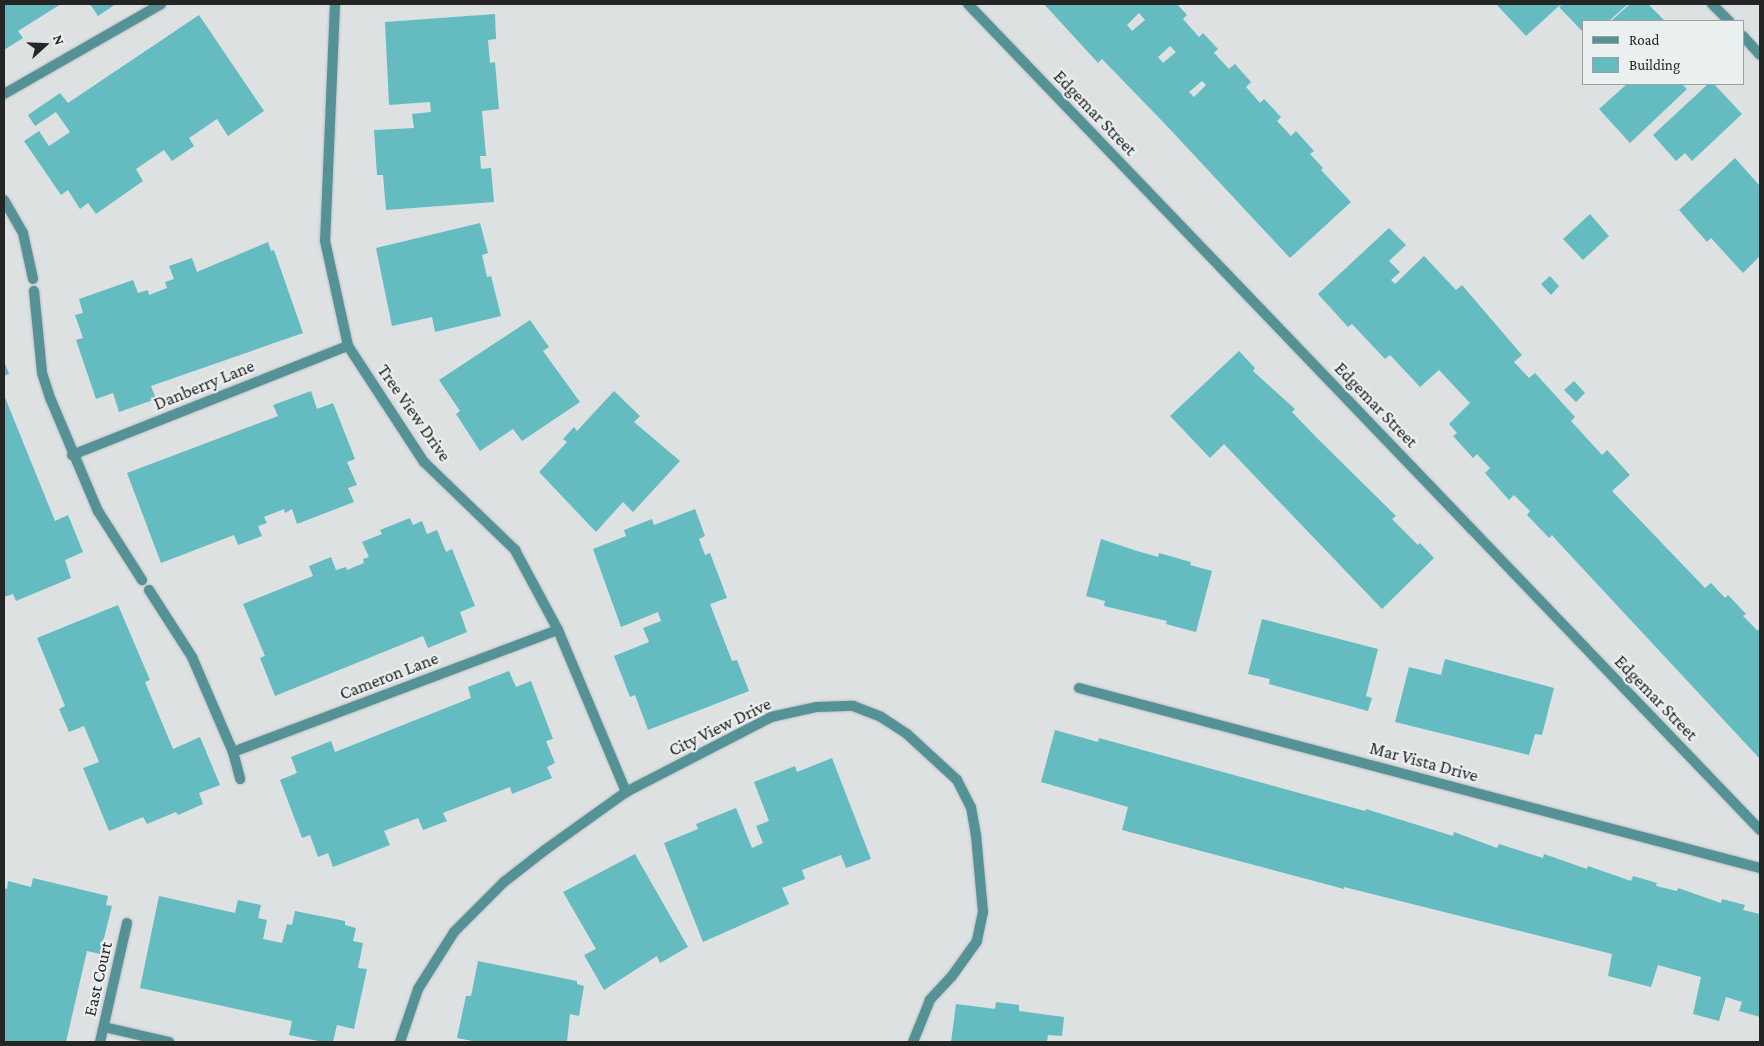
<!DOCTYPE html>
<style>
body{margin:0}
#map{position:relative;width:1764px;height:1046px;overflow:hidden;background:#dde1e2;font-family:"Crimson Pro",serif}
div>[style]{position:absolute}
.building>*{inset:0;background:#64bcc1}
.roads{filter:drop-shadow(0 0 1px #bcbfc0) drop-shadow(0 0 1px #bcbfc0)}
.street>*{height:10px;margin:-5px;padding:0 5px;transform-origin:5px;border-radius:5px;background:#549296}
span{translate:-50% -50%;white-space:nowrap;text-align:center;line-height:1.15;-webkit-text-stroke:4.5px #eaefef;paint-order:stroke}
.street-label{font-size:18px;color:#242626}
.frame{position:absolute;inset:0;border:5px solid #242626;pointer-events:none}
.legend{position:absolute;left:1582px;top:20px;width:162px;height:65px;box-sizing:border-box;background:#eaefef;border:1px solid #9b9f9f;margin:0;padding:6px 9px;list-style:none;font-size:15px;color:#242626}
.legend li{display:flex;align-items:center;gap:10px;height:25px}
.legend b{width:25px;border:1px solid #9b9f9f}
.north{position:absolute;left:20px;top:20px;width:50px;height:50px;-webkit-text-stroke:4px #eaefef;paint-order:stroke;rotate:70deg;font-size:14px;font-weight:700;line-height:20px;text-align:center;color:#242626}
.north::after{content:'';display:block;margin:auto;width:18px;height:22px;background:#242626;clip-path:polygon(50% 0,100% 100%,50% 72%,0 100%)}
</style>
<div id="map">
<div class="building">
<i style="clip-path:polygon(4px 4px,61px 4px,18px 31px,23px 38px,4px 50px)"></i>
<i style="clip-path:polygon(90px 4px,116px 4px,98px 16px)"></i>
<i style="clip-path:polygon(evenodd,1044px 4px,1177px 4px,1187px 15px,1183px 19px,1199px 37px,1203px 33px,1218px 49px,1214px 53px,1229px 69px,1235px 64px,1251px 82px,1246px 87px,1260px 103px,1264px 99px,1281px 117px,1277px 121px,1291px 136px,1296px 131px,1314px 151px,1310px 154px,1323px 168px,1321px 170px,1351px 202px,1290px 258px,1165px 124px,1102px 59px,1098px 63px,1044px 4px,1139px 13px,1145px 20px,1132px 31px,1127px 25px,1139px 13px,1044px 4px,1170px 46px,1176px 52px,1163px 63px,1158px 57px,1170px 46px,1044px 4px,1202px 81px,1206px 85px,1194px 97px,1189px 92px,1202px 81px)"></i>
<i style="clip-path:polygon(1496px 4px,1561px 4px,1526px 36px)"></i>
<i style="clip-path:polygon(1562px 4px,1628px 4px,1609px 21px,1583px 21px,1583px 32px,1559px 7px)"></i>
<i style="clip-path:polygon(1630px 4px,1648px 4px,1665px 21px,1611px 21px)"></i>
<i style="clip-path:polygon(495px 14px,496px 39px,488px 40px,490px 63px,495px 62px,499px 109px,482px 111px,486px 156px,480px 156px,481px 169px,491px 168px,494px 202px,386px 210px,383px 175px,377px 175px,374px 130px,414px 128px,412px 114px,431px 112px,430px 102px,389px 105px,385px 22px)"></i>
<i style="clip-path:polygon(199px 15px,264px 111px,228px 136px,217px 119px,189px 138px,194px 146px,172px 161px,164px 150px,136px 169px,143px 181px,96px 214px,88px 203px,80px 209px,68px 190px,61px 195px,24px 141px,39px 131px,49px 146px,70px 132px,56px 112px,35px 126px,28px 115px,60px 93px,68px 103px)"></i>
<i style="clip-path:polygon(1627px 84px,1682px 84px,1687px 89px,1630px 143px,1599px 109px)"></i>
<i style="clip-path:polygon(1708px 84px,1714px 84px,1742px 114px,1692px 161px,1685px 153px,1676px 161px,1653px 135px)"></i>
<i style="clip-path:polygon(1735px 158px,1760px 186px,1760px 256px,1743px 273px,1711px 238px,1707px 242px,1679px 210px)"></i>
<i style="clip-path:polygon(1590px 214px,1609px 236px,1583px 260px,1563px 239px)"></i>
<i style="clip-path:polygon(480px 223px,488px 253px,482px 255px,487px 277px,491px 276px,501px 316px,435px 332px,432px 317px,392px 326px,376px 248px)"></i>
<i style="clip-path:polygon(1389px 228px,1406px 245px,1389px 261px,1400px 272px,1391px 280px,1395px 284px,1424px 256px,1456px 290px,1462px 285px,1522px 355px,1514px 362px,1529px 378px,1535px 373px,1575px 417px,1571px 421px,1602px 455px,1607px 450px,1630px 475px,1612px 491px,1705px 588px,1711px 583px,1725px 598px,1728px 595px,1746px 614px,1743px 616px,1757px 630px,1760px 630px,1760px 759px,1558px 542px,1552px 535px,1549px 538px,1527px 515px,1530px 511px,1514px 495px,1509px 500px,1485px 473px,1490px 468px,1477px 454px,1473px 458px,1453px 436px,1457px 433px,1449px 424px,1470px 403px,1439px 370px,1420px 387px,1390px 355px,1385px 359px,1352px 324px,1348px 327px,1318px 294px)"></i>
<i style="clip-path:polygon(268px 242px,271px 251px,274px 250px,303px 333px,151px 386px,156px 399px,119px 412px,113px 393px,96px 399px,76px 340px,83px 338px,75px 315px,83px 313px,79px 299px,133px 280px,138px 293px,148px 290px,149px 295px,167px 288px,165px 282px,174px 279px,169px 266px,192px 258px,197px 272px)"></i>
<i style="clip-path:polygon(1550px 276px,1559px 286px,1551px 295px,1541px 284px)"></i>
<i style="clip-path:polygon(530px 320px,549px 347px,543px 351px,580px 402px,522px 441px,513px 429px,480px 451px,456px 414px,460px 411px,439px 380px)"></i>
<i style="clip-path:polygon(1239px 351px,1255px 368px,1253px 371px,1295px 409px,1292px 412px,1316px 437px,1396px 516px,1392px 519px,1418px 545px,1420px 543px,1434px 558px,1382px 609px,1224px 444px,1210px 458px,1170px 416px)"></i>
<i style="clip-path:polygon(4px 361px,9px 374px,4px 376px)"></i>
<i style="clip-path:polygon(1574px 381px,1585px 393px,1576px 402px,1564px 390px)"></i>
<i style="clip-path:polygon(311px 391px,317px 409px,333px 403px,355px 459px,347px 462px,357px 485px,348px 488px,354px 502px,297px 524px,292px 509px,285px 513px,284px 509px,264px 517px,267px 523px,258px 526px,262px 536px,238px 545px,234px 535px,161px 563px,127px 473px,278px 416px,273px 405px)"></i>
<i style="clip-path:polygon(614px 391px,640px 416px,634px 422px,680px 461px,633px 512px,623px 502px,596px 532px,539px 472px,567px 442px,563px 439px,574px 427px,577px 431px)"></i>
<i style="clip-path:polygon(4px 395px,55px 521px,68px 515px,83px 552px,65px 560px,71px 578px,16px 601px,13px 594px,4px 597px)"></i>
<i style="clip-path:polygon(695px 509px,705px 536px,699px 539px,705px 555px,710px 553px,727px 598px,710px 604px,732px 661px,737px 660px,749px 691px,648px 730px,635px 695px,630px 697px,614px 656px,649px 642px,643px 628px,661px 621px,658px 612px,621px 627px,593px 549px,626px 536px,624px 530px,652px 519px,654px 525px)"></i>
<i style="clip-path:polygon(410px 518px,413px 525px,422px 521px,427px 534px,437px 530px,446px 552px,452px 549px,475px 606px,460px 612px,467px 632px,428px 648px,423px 636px,275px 696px,260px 658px,265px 656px,243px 604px,313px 576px,309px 566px,331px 557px,336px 570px,346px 567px,347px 570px,364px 563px,363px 559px,369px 557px,362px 542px,382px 534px,380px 530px)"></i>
<i style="clip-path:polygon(1101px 539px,1137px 551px,1158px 557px,1159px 553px,1191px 562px,1190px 565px,1212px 571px,1196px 632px,1166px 624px,1167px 621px,1104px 606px,1105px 601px,1086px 596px)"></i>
<i style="clip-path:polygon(118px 605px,150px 680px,145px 682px,173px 749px,200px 737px,220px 785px,199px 793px,203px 804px,178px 815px,176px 812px,147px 824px,143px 817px,109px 831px,83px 768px,99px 762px,84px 726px,69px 732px,59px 709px,65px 706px,37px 638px)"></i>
<i style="clip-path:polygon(1262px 619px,1378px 649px,1366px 696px,1372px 698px,1368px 711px,1269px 684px,1270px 679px,1248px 674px)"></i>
<i style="clip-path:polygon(1445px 659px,1554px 688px,1542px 735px,1535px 734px,1529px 755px,1395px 722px,1409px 667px,1441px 675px)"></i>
<i style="clip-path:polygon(509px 671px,516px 687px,531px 681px,553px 739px,546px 741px,555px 763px,547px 767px,552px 778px,512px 794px,510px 787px,443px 813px,447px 821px,423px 830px,418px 818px,384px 831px,390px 845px,333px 867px,328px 853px,318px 857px,310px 835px,302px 838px,280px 780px,297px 773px,291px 757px,331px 741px,335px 752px,471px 698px,468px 687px)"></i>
<i style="clip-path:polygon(1055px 730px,1098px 742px,1099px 738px,1365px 811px,1366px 809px,1453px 836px,1454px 832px,1497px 848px,1499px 844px,1543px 858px,1544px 854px,1587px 869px,1588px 866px,1631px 881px,1633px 876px,1657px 883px,1656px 886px,1677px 891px,1678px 888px,1721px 903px,1722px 899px,1745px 905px,1743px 910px,1760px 914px,1760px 1017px,1739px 1011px,1742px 1002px,1726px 997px,1719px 1021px,1693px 1014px,1701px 977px,1658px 965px,1651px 987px,1608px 976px,1612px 954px,1344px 887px,1344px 889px,1122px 830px,1128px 807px,1041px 782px)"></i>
<i style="clip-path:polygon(832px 758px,871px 859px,846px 868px,841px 855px,802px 870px,805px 879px,782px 888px,789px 904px,703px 942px,664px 843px,698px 829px,696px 824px,736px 808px,752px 848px,763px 843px,756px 826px,769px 821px,754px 782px,795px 766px,797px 772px)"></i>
<i style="clip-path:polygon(635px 854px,688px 947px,660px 963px,657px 956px,604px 990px,584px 955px,596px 949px,563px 892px)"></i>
<i style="clip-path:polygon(33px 878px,108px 896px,106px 905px,112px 906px,100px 954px,87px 951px,66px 1042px,4px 1042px,4px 888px,7px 889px,8px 881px,31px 887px)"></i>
<i style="clip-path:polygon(159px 896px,235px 913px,238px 900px,261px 905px,258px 918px,267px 920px,263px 939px,282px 943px,287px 924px,292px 925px,295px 911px,345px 921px,345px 925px,356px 928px,353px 941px,363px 943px,358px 968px,367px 969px,354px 1029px,337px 1025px,333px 1042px,323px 1042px,289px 1035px,292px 1021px,140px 988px)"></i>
<i style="clip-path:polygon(478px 961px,577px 981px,577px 984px,584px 986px,579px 1016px,570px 1014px,567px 1042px,477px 1042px,457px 1038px,466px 996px,471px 996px)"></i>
<i style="clip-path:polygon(996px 1002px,1019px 1005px,1019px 1011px,1064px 1017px,1062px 1036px,1048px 1035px,1047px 1042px,951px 1042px,956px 1004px,995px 1009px)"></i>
</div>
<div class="roads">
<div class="street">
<i style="left:335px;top:4px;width:237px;rotate:92.4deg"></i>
<i style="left:325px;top:241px;width:107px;rotate:77.6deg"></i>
<i style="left:348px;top:346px;width:139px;rotate:56.8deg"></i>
<i style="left:424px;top:462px;width:127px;rotate:44deg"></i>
<i style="left:515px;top:550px;width:91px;rotate:61.7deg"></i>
<i style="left:558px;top:630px;width:176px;rotate:67.2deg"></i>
<i style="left:968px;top:4px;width:1144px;rotate:46.2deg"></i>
<i style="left:1712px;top:4px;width:24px;rotate:45deg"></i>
<i style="left:1743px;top:36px;width:25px;rotate:48deg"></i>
<i style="left:4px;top:94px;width:181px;rotate:-29.8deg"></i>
<i style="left:4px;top:200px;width:38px;rotate:60deg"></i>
<i style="left:23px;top:233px;width:47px;rotate:77.7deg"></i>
<i style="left:34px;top:291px;width:82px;rotate:84.4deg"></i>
<i style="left:42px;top:373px;width:28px;rotate:72deg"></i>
<i style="left:51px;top:400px;width:121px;rotate:67.1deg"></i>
<i style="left:98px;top:511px;width:82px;rotate:57.5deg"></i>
<i style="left:72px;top:455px;width:297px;rotate:-21.6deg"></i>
<i style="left:149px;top:590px;width:80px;rotate:57.3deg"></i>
<i style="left:192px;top:657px;width:103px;rotate:66.7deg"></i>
<i style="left:233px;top:752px;width:28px;rotate:75deg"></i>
<i style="left:1079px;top:688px;width:704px;rotate:14.81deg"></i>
<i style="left:233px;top:752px;width:347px;rotate:-20.6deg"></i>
<i style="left:104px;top:1027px;width:67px;rotate:13deg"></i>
<i style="left:100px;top:1042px;width:122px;rotate:-77.2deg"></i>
<i style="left:400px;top:1042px;width:56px;rotate:-71.2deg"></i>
<i style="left:418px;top:989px;width:67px;rotate:-57.7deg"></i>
<i style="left:454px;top:932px;width:71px;rotate:-45deg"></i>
<i style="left:504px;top:882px;width:52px;rotate:-38deg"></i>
<i style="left:545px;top:850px;width:100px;rotate:-35.6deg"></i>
<i style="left:626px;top:792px;width:163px;rotate:-27.3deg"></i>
<i style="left:771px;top:717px;width:47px;rotate:-12.3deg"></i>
<i style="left:817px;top:707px;width:36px;rotate:-2deg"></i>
<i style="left:853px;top:706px;width:30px;rotate:21deg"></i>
<i style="left:881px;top:717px;width:31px;rotate:33deg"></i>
<i style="left:907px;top:734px;width:68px;rotate:42.6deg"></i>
<i style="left:957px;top:780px;width:30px;rotate:63deg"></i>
<i style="left:971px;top:807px;width:28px;rotate:80deg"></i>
<i style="left:976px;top:835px;width:77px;rotate:84.8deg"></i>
<i style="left:983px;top:912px;width:30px;rotate:102deg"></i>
<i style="left:977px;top:941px;width:43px;rotate:125.5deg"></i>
<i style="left:952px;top:976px;width:33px;rotate:133deg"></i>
<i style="left:930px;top:1000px;width:45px;rotate:112deg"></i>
</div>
</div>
<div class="street-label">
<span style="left:1095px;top:113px;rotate:46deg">Edgemar Street</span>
<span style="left:204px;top:385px;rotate:-22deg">Danberry Lane</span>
<span style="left:1376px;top:405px;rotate:46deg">Edgemar Street</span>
<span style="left:414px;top:413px;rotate:55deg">Tree View Drive</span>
<span style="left:389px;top:676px;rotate:-21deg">Cameron Lane</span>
<span style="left:1656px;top:698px;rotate:46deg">Edgemar Street</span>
<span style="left:720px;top:727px;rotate:-26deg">City View Drive</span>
<span style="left:1424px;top:762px;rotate:15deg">Mar Vista Drive</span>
<span style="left:98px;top:979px;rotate:-77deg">East Court</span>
</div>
<div class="frame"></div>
<ul class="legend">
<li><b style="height:6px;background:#549296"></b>Road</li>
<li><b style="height:14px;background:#64bcc1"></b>Building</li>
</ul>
<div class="north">N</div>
</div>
